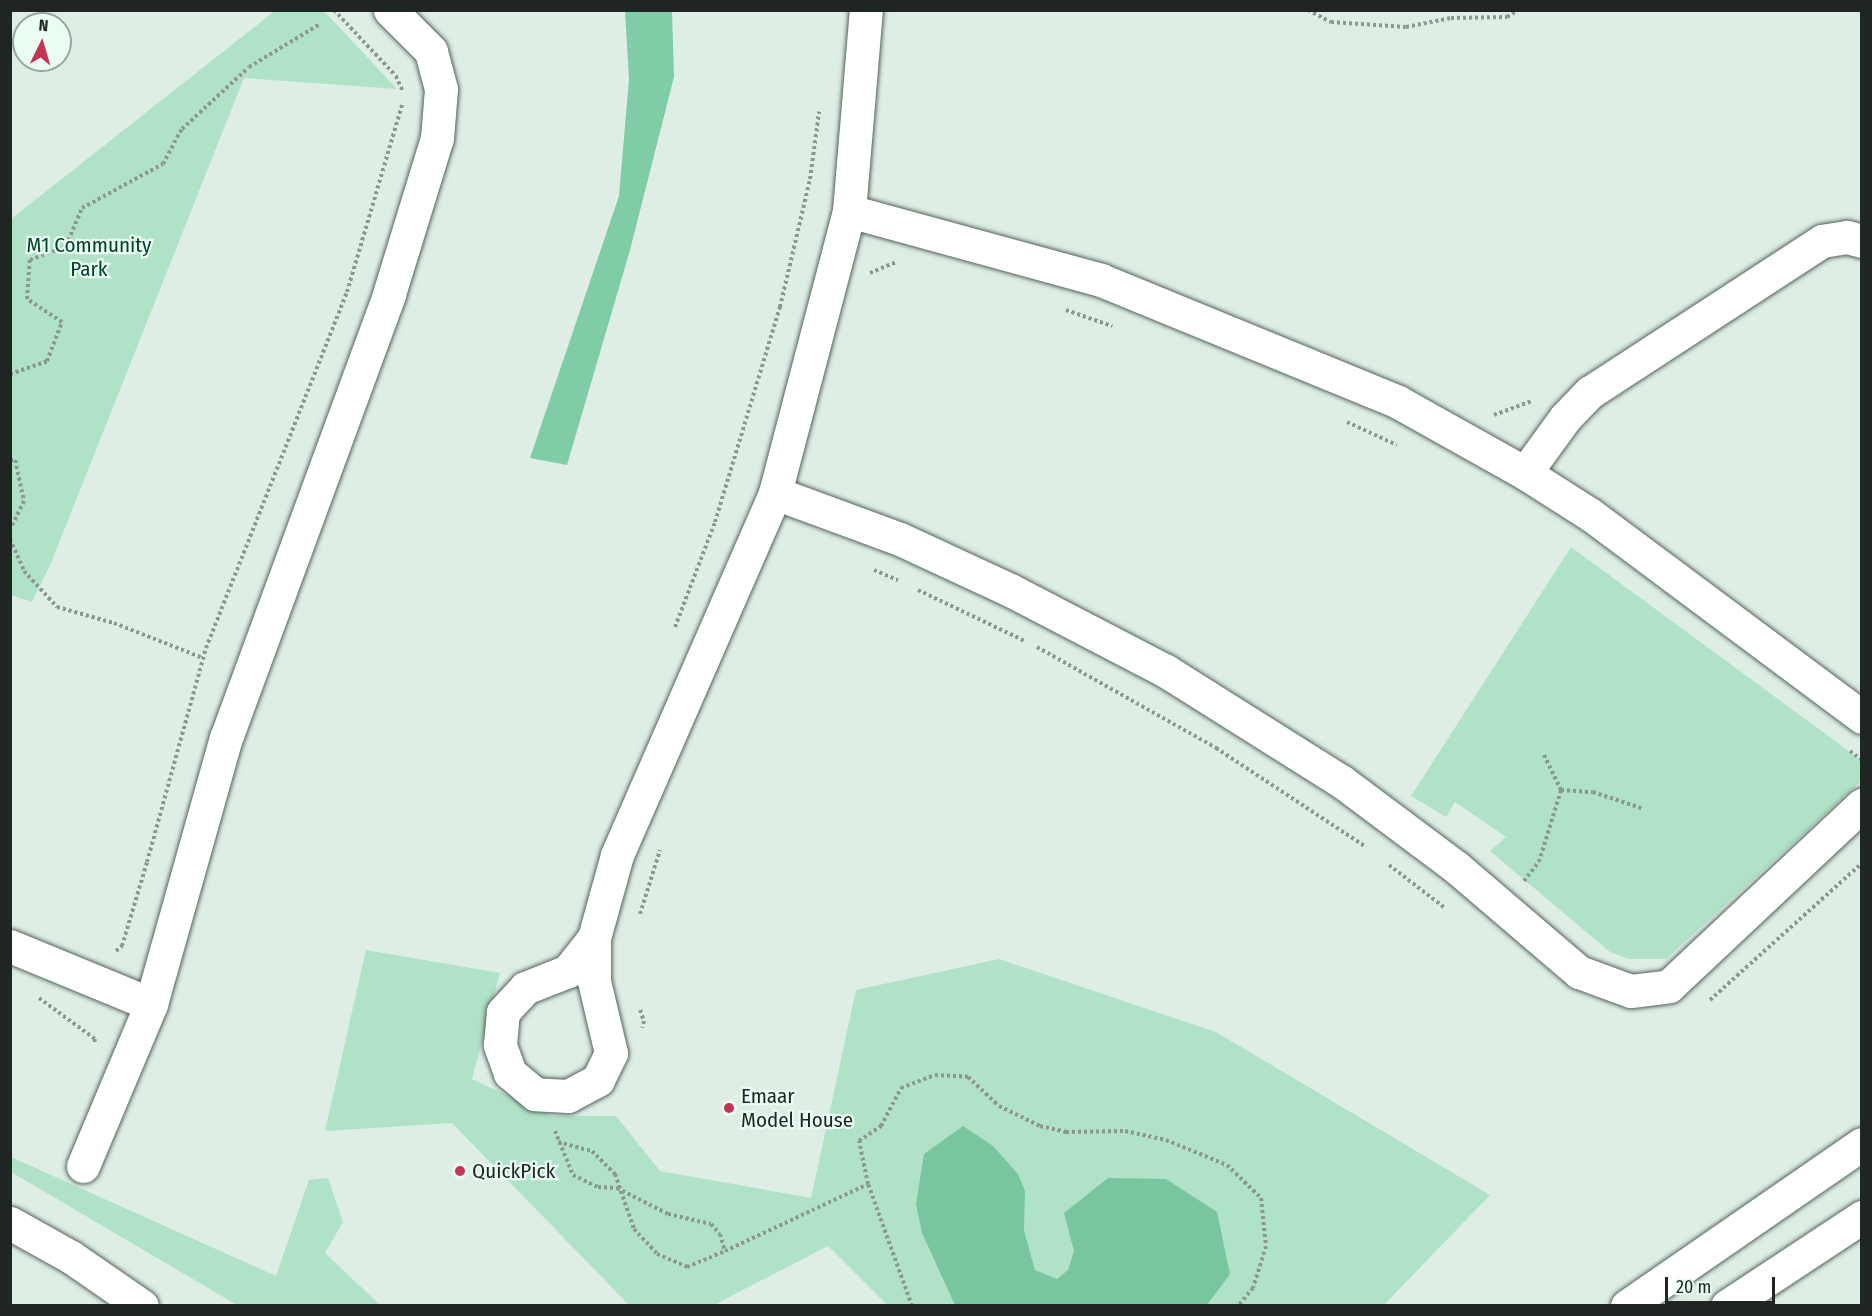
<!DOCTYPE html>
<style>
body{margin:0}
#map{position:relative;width:1872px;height:1316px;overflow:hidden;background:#deeee5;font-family:"Fira Sans Condensed",sans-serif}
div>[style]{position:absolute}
.green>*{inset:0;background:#b0e2c8}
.forest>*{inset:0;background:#7fcca7}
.water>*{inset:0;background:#78c5a0}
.path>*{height:4px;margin-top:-2px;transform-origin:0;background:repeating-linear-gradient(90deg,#8c9791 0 3px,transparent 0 6px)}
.roads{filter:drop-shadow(0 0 2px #55635c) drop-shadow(0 0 2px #55635c)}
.minor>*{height:33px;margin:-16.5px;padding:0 16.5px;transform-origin:16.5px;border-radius:16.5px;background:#fff}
.dots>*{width:16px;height:16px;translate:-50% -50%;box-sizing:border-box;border:3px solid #ebfcf3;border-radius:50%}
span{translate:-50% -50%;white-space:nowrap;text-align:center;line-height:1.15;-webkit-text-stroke:4.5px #ebfcf3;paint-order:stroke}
.park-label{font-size:21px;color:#00432c}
.poi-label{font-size:21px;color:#1f2522}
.left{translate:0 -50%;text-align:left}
.frame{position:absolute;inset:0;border:12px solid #1f2522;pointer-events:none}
.north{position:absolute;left:12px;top:12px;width:60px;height:60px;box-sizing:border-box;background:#ebfcf3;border:2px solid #99a69f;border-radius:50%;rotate:5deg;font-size:16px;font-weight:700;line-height:24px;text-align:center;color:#1f2522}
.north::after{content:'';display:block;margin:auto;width:21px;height:27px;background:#c43455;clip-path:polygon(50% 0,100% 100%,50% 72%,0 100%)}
.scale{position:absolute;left:1665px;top:1277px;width:110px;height:27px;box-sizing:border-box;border:3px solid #1f2522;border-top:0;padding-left:8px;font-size:18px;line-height:21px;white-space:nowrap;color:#1f2522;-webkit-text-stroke:4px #ebfcf3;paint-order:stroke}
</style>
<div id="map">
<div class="green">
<i style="clip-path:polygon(276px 10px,324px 11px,397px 89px,244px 78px,51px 563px,32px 602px,11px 595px,11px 219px)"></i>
<i style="clip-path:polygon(1571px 547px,1861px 760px,1861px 781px,1666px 959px,1629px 959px,1610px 952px,1490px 851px,1506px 837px,1455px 802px,1446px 817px,1411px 796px)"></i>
<i style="clip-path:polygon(366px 950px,500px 973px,472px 1079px,551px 1116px,616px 1116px,660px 1171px,811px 1198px,856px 990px,999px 959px,1216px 1032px,1490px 1195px,1384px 1305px,887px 1305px,828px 1246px,714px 1305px,629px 1305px,452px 1123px,325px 1131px)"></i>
<i style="clip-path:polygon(11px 1157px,276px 1276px,309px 1180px,328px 1178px,343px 1222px,325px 1253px,380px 1305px,237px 1305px,11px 1172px)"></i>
</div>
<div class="forest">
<i style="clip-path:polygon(625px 11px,672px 11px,674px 77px,630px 250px,567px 465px,530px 458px,619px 196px,629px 79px)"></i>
</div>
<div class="water">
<i style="clip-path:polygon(963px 1126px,993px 1146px,1018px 1174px,1025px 1191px,1024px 1231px,1035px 1270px,1057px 1279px,1068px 1270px,1074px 1251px,1064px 1213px,1108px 1178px,1166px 1179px,1217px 1212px,1230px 1274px,1207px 1305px,955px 1305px,922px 1233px,916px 1204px,924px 1154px)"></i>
</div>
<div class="path">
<i style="left:334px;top:10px;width:91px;rotate:46.8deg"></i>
<i style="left:396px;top:76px;width:17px;rotate:66deg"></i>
<i style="left:1308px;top:10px;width:26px;rotate:28deg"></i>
<i style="left:1331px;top:22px;width:75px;rotate:3.8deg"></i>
<i style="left:1406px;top:27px;width:46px;rotate:-11.3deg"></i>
<i style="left:1451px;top:18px;width:56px;rotate:-1deg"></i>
<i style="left:1507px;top:17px;width:13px;rotate:-32deg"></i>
<i style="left:870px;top:273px;width:28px;rotate:-23deg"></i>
<i style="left:1066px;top:310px;width:49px;rotate:19.2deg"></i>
<i style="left:10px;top:374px;width:39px;rotate:-19deg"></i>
<i style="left:47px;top:361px;width:42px;rotate:-69deg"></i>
<i style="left:62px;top:322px;width:42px;rotate:-146.7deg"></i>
<i style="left:27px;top:299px;width:39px;rotate:-86deg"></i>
<i style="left:30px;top:260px;width:39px;rotate:-21deg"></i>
<i style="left:66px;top:246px;width:41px;rotate:-67.2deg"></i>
<i style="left:82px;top:208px;width:92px;rotate:-28.5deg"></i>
<i style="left:163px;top:164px;width:40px;rotate:-62deg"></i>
<i style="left:182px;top:129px;width:91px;rotate:-42.8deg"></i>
<i style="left:249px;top:67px;width:83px;rotate:-31.2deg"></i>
<i style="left:1494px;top:415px;width:40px;rotate:-20.2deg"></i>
<i style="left:1347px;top:422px;width:55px;rotate:24.7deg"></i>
<i style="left:10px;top:460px;width:5px"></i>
<i style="left:15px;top:460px;width:42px;rotate:77.6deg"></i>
<i style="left:24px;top:501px;width:32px;rotate:116deg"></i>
<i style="left:10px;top:539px;width:35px;rotate:66deg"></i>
<i style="left:24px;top:571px;width:49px;rotate:47.5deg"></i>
<i style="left:57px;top:607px;width:59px;rotate:15.7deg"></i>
<i style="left:114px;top:623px;width:96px;rotate:21.5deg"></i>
<i style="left:874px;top:570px;width:26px;rotate:23deg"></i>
<i style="left:918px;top:590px;width:119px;rotate:25.5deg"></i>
<i style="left:675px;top:627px;width:112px;rotate:-69.1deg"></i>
<i style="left:715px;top:522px;width:225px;rotate:-73.2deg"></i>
<i style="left:780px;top:307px;width:131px;rotate:-76.8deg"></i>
<i style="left:810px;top:179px;width:68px;rotate:-82.3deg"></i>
<i style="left:1037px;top:647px;width:206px;rotate:29.4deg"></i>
<i style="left:1216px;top:748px;width:180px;rotate:33.4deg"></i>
<i style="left:1850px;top:751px;width:15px;rotate:37deg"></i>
<i style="left:1561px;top:790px;width:32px;rotate:4deg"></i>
<i style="left:1593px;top:792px;width:51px;rotate:18.4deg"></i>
<i style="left:1389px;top:865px;width:71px;rotate:37.5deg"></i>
<i style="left:1524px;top:881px;width:24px;rotate:-52deg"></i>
<i style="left:1539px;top:862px;width:75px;rotate:-73deg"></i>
<i style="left:1561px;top:790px;width:39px;rotate:-116deg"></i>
<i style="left:640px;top:914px;width:67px;rotate:-72.6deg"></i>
<i style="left:116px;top:951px;width:8px;rotate:-40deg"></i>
<i style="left:122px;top:946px;width:88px;rotate:-73.4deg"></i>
<i style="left:147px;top:862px;width:222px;rotate:-74.6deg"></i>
<i style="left:206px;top:648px;width:383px;rotate:-68.4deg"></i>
<i style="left:347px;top:292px;width:195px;rotate:-73.6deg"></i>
<i style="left:39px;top:998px;width:69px;rotate:36.2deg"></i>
<i style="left:95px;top:1039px;width:4px;rotate:104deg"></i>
<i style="left:1710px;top:1000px;width:205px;rotate:-42deg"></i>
<i style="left:640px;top:1010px;width:12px;rotate:70deg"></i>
<i style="left:644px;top:1021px;width:7px;rotate:106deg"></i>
<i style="left:555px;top:1131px;width:48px;rotate:67.8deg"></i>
<i style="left:573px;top:1175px;width:28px;rotate:26deg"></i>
<i style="left:598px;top:1187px;width:19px;rotate:3deg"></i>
<i style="left:617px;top:1188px;width:57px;rotate:27deg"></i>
<i style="left:668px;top:1214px;width:44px;rotate:13.1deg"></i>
<i style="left:711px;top:1224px;width:13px;rotate:48deg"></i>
<i style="left:720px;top:1234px;width:18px;rotate:74deg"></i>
<i style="left:725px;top:1251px;width:158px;rotate:-25.1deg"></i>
<i style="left:558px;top:1142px;width:35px;rotate:15deg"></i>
<i style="left:592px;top:1151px;width:33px;rotate:45deg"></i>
<i style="left:615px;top:1174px;width:58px;rotate:70.9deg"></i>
<i style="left:634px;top:1229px;width:34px;rotate:47deg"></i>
<i style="left:657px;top:1254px;width:33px;rotate:23deg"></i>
<i style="left:687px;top:1267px;width:41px;rotate:-22.8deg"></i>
<i style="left:912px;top:1306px;width:130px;rotate:-109.8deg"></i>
<i style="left:868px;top:1184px;width:44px;rotate:-101.8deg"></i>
<i style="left:859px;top:1141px;width:27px;rotate:-34deg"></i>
<i style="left:881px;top:1126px;width:43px;rotate:-62.2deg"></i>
<i style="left:901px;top:1088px;width:36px;rotate:-21deg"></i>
<i style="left:935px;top:1075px;width:33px;rotate:3deg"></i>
<i style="left:968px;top:1077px;width:42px;rotate:43.1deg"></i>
<i style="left:999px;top:1106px;width:46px;rotate:26deg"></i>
<i style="left:1040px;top:1126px;width:27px;rotate:13deg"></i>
<i style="left:1066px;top:1132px;width:59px;rotate:-1deg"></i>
<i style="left:1125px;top:1131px;width:42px;rotate:12.4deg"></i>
<i style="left:1166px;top:1140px;width:66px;rotate:22.3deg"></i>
<i style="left:1227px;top:1165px;width:47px;rotate:44.1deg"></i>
<i style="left:1261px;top:1198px;width:48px;rotate:84.1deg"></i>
<i style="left:1266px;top:1246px;width:44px;rotate:107.2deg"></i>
<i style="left:1253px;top:1288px;width:23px;rotate:130deg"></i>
</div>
<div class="roads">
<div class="minor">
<i style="left:849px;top:211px;width:261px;rotate:15.3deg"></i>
<i style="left:1101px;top:280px;width:321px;rotate:22.3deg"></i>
<i style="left:1398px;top:402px;width:145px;rotate:29.2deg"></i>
<i style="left:1862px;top:241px;width:16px;rotate:-165deg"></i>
<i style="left:1847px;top:237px;width:25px;rotate:171deg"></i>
<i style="left:1822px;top:241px;width:277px;rotate:146.9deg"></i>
<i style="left:1590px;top:392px;width:36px;rotate:134deg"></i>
<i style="left:1565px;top:418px;width:68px;rotate:126deg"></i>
<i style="left:1525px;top:473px;width:78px;rotate:32.5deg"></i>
<i style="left:1591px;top:515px;width:338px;rotate:36.7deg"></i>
<i style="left:775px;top:493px;width:133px;rotate:20.2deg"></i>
<i style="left:900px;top:539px;width:123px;rotate:24.9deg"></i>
<i style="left:1012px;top:591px;width:174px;rotate:27.5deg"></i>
<i style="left:1166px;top:671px;width:207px;rotate:32.2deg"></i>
<i style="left:1341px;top:781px;width:144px;rotate:36.8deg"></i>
<i style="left:1456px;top:867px;width:162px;rotate:40.5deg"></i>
<i style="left:1579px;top:972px;width:55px;rotate:20.1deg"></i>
<i style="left:1631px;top:991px;width:38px;rotate:-7deg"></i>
<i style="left:1669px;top:986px;width:265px;rotate:-43.2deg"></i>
<i style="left:594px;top:938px;width:43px;rotate:90deg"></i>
<i style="left:594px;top:981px;width:74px;rotate:76.7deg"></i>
<i style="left:611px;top:1053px;width:30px;rotate:116deg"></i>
<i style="left:598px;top:1080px;width:34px;rotate:152deg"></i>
<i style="left:568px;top:1096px;width:33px;rotate:-177deg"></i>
<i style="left:535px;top:1094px;width:33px;rotate:-140deg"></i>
<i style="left:510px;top:1073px;width:30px;rotate:-110deg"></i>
<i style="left:500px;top:1045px;width:33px;rotate:-85deg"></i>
<i style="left:503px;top:1012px;width:33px;rotate:-47deg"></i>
<i style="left:525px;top:988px;width:46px;rotate:-21.6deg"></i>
<i style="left:568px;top:971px;width:42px;rotate:-51.8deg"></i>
<i style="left:594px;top:938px;width:86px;rotate:-74.5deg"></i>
<i style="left:617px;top:855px;width:395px;rotate:-66.4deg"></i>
<i style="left:775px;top:493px;width:292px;rotate:-75.3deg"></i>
<i style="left:849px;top:211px;width:202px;rotate:-85.2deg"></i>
<i style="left:10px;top:946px;width:152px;rotate:22.4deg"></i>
<i style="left:151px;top:1004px;width:276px;rotate:-74.3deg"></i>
<i style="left:226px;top:738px;width:473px;rotate:-69.8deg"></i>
<i style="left:389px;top:294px;width:163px;rotate:-72.9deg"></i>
<i style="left:437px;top:138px;width:49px;rotate:-85.3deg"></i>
<i style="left:441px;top:89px;width:39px;rotate:-105deg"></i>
<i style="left:431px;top:51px;width:58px;rotate:-135deg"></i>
<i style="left:83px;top:1166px;width:176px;rotate:-67.2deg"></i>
<i style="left:10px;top:1223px;width:70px;rotate:29.1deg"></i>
<i style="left:71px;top:1257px;width:86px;rotate:34.6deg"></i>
<i style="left:1627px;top:1306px;width:285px;rotate:-34.6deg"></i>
<i style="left:1727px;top:1306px;width:162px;rotate:-33.4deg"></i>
</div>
</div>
<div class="dots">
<i style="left:729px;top:1108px;background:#c43455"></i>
<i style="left:460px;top:1171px;background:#c43455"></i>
</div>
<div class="park-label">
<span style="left:89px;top:257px">M1 Community<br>Park</span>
</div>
<div class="poi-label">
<span class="left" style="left:741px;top:1108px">Emaar<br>Model House</span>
<span class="left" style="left:472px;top:1171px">QuickPick</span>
</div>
<div class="frame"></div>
<div class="north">N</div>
<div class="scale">20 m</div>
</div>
